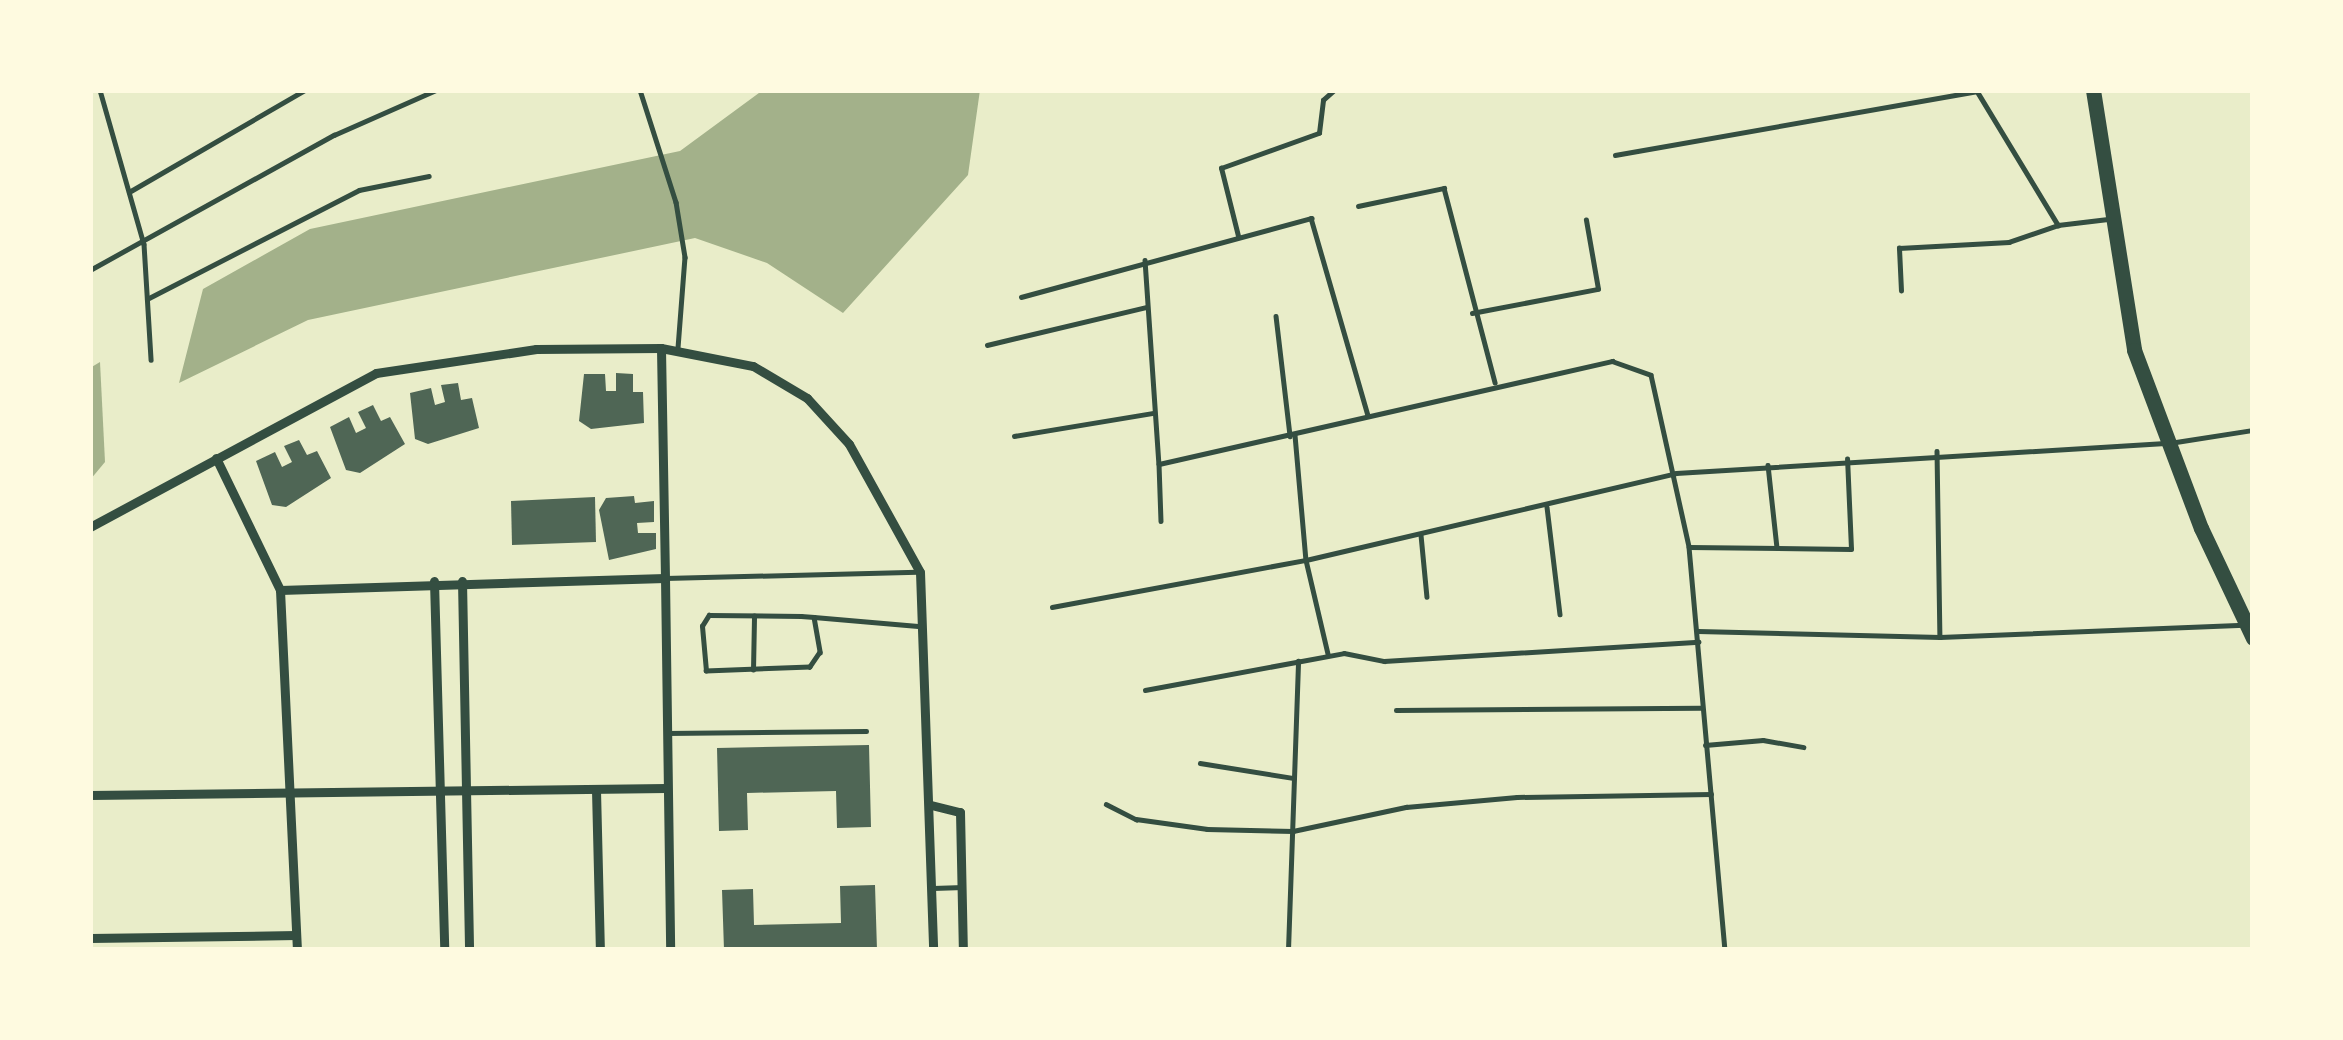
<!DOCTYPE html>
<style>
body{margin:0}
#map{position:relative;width:2343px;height:1040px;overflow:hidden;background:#e9edc9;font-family:"Noto Sans",sans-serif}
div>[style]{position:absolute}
.water>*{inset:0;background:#a3b18a}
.building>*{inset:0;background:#4f6655}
.service>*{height:4.5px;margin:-2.25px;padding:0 2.25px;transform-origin:2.25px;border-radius:2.25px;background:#344e41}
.minor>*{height:9px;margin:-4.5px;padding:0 4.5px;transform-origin:4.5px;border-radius:4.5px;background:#344e41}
.primary>*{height:15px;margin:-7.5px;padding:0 7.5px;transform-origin:7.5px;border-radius:7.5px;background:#344e41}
span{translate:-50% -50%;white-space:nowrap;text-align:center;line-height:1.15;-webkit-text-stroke:12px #fefae0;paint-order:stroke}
.frame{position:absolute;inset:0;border:93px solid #fefae0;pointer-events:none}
</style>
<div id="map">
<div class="water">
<i style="clip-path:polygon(763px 90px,980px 90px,968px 175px,843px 313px,767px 263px,695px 238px,308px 320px,179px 383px,203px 289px,310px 229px,680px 151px)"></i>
<i style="clip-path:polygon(100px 362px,105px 462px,90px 480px,90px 368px)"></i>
</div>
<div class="building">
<i style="clip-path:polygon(616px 373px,633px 374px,633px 392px,643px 392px,644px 423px,591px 429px,579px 421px,584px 374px,605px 374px,606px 391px,616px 391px)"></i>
<i style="clip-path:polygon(458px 383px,461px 400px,472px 398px,479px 428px,428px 444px,415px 439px,410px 393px,431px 388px,435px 405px,445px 402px,441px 385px)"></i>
<i style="clip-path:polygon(373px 405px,381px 421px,390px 417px,405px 444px,360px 473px,346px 470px,330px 427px,349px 417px,356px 433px,366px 428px,358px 412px)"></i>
<i style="clip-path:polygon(299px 440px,307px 455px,317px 451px,331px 478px,286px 507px,272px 505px,256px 461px,275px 452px,282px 467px,292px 462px,284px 446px)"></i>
<i style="clip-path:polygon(634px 496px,635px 503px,654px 501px,654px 522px,637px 523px,638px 533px,656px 533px,656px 549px,609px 560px,599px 510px,606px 498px)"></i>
<i style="clip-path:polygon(595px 497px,596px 542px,512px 545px,511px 501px)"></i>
<i style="clip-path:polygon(869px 745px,871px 827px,837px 828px,836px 791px,747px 793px,748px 830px,719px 831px,717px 748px)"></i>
<i style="clip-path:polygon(875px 885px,877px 950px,724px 950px,722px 890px,753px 889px,754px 925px,841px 923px,840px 886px)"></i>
</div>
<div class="service">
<i style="left:100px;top:90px;width:160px;rotate:74.1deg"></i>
<i style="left:144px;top:244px;width:116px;rotate:86.5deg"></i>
<i style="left:640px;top:90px;width:118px;rotate:72.2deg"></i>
<i style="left:676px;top:202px;width:56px;rotate:80.7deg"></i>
<i style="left:685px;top:257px;width:90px;rotate:94.4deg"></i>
<i style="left:1615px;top:155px;width:368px;rotate:-10deg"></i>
<i style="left:1977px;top:91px;width:157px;rotate:58.8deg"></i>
<i style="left:2058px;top:225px;width:50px;rotate:-6.8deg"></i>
<i style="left:129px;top:192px;width:203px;rotate:-30.1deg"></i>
<i style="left:1358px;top:206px;width:88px;rotate:-11.8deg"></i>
<i style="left:1444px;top:188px;width:201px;rotate:75.3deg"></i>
<i style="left:1238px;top:236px;width:70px;rotate:-104deg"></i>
<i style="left:1221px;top:168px;width:104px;rotate:-19.7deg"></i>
<i style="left:1319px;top:133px;width:33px;rotate:-83deg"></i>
<i style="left:1323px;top:100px;width:15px;rotate:-42deg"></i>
<i style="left:1145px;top:260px;width:204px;rotate:86.1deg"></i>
<i style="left:1159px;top:464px;width:465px;rotate:-12.8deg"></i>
<i style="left:1612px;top:361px;width:41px;rotate:19.7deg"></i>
<i style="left:1651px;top:375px;width:176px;rotate:77.5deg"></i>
<i style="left:1689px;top:547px;width:405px;rotate:84.9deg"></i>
<i style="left:90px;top:270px;width:279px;rotate:-29deg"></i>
<i style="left:334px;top:135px;width:111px;rotate:-23.8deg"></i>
<i style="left:1901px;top:291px;width:43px;rotate:-92.7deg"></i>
<i style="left:1899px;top:248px;width:110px;rotate:-3.1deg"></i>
<i style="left:2009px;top:242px;width:52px;rotate:-19.1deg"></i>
<i style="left:1021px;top:297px;width:301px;rotate:-15.2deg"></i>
<i style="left:1311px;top:218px;width:205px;rotate:73.9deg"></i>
<i style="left:147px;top:299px;width:238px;rotate:-27.2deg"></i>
<i style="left:359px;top:190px;width:71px;rotate:-11.3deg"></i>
<i style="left:1472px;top:313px;width:128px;rotate:-10.8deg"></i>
<i style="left:1598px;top:289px;width:70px;rotate:-99.9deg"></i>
<i style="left:1276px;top:316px;width:121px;rotate:83.3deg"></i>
<i style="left:987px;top:345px;width:164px;rotate:-13.4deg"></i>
<i style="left:1295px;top:435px;width:125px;rotate:85deg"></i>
<i style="left:1306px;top:560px;width:97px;rotate:76.8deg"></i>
<i style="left:1014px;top:436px;width:141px;rotate:-9.4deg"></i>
<i style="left:2176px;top:442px;width:78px;rotate:-8.9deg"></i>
<i style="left:1937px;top:451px;width:186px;rotate:89.1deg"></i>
<i style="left:1159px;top:464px;width:57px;rotate:88deg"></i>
<i style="left:1768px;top:465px;width:83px;rotate:83.8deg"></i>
<i style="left:1547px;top:507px;width:108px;rotate:83.1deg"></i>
<i style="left:1421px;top:535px;width:62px;rotate:84.5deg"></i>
<i style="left:1689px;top:547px;width:162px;rotate:0.7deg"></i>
<i style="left:1851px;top:549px;width:90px;rotate:-92.5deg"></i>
<i style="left:665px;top:578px;width:252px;rotate:-1.4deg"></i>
<i style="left:1052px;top:607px;width:258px;rotate:-10.5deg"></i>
<i style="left:1306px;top:560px;width:380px;rotate:-13.2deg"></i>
<i style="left:1676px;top:473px;width:490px;rotate:-3.5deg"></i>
<i style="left:814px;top:617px;width:36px;rotate:80deg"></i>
<i style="left:820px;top:652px;width:18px;rotate:124deg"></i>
<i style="left:810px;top:667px;width:104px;rotate:177.8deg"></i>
<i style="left:706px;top:671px;width:45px;rotate:-95.1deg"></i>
<i style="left:702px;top:626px;width:13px;rotate:-58deg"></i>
<i style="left:709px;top:615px;width:92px;rotate:0.6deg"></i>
<i style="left:801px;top:616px;width:13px;rotate:4deg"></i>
<i style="left:814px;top:617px;width:104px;rotate:4.9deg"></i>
<i style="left:1698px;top:631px;width:242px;rotate:1.4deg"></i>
<i style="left:1940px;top:637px;width:304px;rotate:-2.3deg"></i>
<i style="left:753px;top:670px;width:54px;rotate:-88.9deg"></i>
<i style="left:1145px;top:690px;width:202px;rotate:-10.5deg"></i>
<i style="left:1344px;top:653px;width:41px;rotate:11.3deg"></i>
<i style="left:1384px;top:661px;width:315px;rotate:-3.5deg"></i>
<i style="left:1396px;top:710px;width:304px;rotate:-0.4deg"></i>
<i style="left:666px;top:733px;width:200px;rotate:-0.6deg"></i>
<i style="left:1705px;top:745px;width:58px;rotate:-4.9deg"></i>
<i style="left:1763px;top:740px;width:41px;rotate:9.9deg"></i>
<i style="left:1200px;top:763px;width:95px;rotate:9.1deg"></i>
<i style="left:1106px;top:804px;width:34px;rotate:27deg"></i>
<i style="left:1136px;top:819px;width:72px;rotate:8deg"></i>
<i style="left:1207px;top:829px;width:86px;rotate:1.3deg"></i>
<i style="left:1293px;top:831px;width:116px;rotate:-12deg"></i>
<i style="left:1406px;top:807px;width:111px;rotate:-5.1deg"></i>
<i style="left:1517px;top:797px;width:194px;rotate:-0.9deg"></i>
<i style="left:933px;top:888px;width:30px;rotate:-2deg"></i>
<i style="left:1288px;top:950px;width:289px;rotate:-88deg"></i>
</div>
<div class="minor">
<i style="left:216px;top:458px;width:147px;rotate:64.1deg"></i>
<i style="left:280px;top:590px;width:360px;rotate:87.3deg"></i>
<i style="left:90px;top:527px;width:325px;rotate:-28.3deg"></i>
<i style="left:376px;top:373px;width:162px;rotate:-8.5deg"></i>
<i style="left:536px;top:349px;width:125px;rotate:-0.5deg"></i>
<i style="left:661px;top:348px;width:94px;rotate:11.1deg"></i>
<i style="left:753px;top:366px;width:63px;rotate:30.7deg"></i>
<i style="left:807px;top:398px;width:62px;rotate:47.6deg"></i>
<i style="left:849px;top:444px;width:146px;rotate:61deg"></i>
<i style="left:920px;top:572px;width:378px;rotate:88deg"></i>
<i style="left:665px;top:578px;width:372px;rotate:89.2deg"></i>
<i style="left:434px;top:581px;width:369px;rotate:88.4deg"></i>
<i style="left:462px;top:581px;width:369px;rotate:88.9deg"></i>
<i style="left:280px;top:590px;width:385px;rotate:-1.8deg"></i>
<i style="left:665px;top:578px;width:230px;rotate:-91deg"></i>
<i style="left:596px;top:790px;width:160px;rotate:88.6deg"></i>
<i style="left:90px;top:795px;width:576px;rotate:-0.7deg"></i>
<i style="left:931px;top:805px;width:30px;rotate:14deg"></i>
<i style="left:960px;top:812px;width:138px;rotate:88.8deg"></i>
<i style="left:90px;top:938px;width:206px;rotate:-0.8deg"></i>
</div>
<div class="primary">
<i style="left:2093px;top:90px;width:263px;rotate:81deg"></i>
<i style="left:2134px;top:350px;width:190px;rotate:69.4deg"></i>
<i style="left:2201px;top:528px;width:122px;rotate:64.7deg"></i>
</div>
<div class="frame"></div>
</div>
